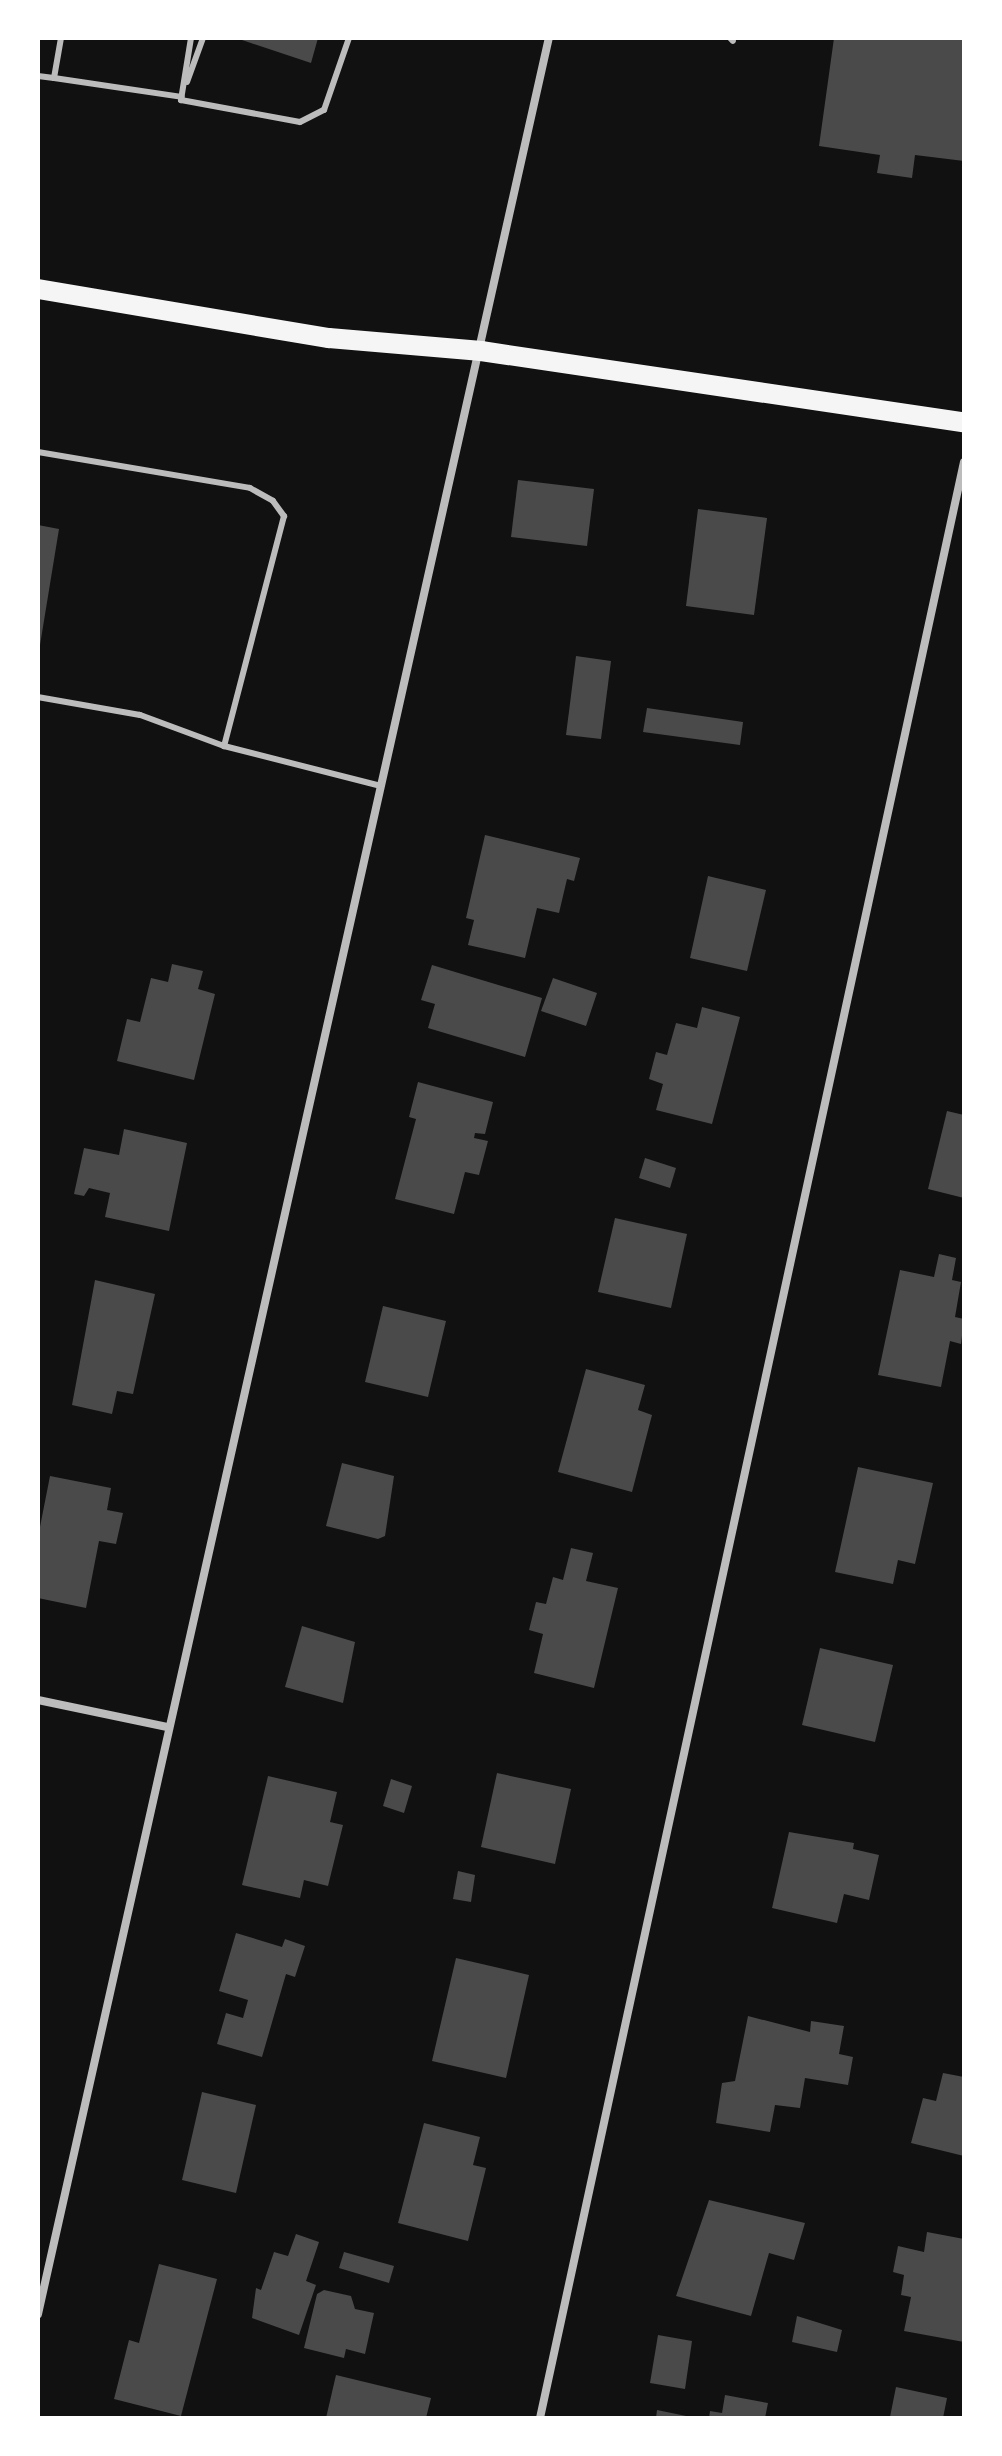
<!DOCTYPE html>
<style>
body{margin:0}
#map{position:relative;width:1002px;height:2456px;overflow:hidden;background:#111;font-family:"Nunito Sans",sans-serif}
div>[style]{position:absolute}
.building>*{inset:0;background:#4a4a4a}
.service>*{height:6px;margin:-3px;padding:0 3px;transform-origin:3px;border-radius:3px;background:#bcbcbc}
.minor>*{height:8px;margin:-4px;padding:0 4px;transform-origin:4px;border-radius:4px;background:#bcbcbc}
.primary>*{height:20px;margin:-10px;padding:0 10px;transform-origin:10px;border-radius:10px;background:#f5f5f5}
span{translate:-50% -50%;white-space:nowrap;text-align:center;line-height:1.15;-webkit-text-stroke:7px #fff;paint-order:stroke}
.frame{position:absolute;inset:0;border:40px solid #fff;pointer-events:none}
</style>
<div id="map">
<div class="building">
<i style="clip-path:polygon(236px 38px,318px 38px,311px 63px)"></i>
<i style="clip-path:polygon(834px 38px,964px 38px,964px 161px,915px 155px,912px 178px,877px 173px,880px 155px,819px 146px)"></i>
<i style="clip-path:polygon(518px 480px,594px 489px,587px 546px,511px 537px)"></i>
<i style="clip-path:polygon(698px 509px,767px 518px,754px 615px,686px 606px)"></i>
<i style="clip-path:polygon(38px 525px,59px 529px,40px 645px,38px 644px)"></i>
<i style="clip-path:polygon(576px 656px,611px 661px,601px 739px,566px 735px)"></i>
<i style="clip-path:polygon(647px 708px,743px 722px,740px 745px,643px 732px)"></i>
<i style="clip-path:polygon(485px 835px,580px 858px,574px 881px,567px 879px,559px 913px,537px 908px,525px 958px,468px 945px,474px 920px,466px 918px)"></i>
<i style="clip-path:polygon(708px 876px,766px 890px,747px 971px,690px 958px)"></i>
<i style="clip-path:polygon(172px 964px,203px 971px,198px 989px,215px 994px,194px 1080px,117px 1061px,127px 1019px,140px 1022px,151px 978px,168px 982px)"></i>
<i style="clip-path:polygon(432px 965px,542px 998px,525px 1057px,428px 1028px,435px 1004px,421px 1000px)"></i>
<i style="clip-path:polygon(553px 978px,597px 993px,586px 1026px,541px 1011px)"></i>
<i style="clip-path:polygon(702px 1007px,740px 1017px,712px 1124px,656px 1110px,663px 1084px,649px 1079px,656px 1052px,667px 1055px,676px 1023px,697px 1028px)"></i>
<i style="clip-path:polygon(418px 1082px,493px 1102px,485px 1134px,475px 1133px,474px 1138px,488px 1141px,479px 1175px,465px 1172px,454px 1214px,395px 1199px,416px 1119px,409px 1117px)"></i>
<i style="clip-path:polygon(947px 1111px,964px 1115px,964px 1198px,928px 1189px)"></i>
<i style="clip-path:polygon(124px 1129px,187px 1143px,169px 1231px,105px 1217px,110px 1193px,89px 1188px,84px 1196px,74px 1194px,84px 1148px,119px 1155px)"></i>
<i style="clip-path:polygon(645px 1158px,676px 1168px,670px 1188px,639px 1178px)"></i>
<i style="clip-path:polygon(615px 1218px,687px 1234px,671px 1308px,598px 1292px)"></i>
<i style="clip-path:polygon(939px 1254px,956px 1258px,952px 1280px,961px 1282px,955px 1317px,964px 1319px,961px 1344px,950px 1341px,941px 1387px,878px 1375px,900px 1270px,934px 1277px)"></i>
<i style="clip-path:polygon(95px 1280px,155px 1294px,133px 1394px,117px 1391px,112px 1414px,72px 1405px)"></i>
<i style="clip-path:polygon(383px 1306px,446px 1321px,428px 1397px,365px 1382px)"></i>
<i style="clip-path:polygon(586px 1369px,645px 1385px,638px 1410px,652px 1415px,632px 1492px,558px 1472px)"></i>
<i style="clip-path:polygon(342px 1463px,394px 1476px,385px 1536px,378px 1539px,326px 1526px)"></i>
<i style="clip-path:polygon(858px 1467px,933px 1483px,915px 1564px,898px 1560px,893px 1584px,835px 1572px)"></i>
<i style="clip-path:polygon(50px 1476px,111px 1488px,107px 1510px,123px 1513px,116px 1544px,99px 1541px,86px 1608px,38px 1598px,38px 1537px)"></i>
<i style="clip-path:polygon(571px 1548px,593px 1553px,586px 1581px,618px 1588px,594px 1688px,534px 1673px,543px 1634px,529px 1630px,536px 1602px,546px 1604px,553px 1577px,563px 1580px)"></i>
<i style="clip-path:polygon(302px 1626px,355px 1642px,343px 1703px,285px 1687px)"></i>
<i style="clip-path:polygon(820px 1648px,893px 1665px,875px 1742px,802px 1725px)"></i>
<i style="clip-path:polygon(497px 1773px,571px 1789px,555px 1864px,481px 1847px)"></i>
<i style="clip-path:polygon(268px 1776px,337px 1792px,330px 1822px,343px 1825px,328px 1886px,304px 1880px,300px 1898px,242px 1885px)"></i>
<i style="clip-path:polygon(391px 1779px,412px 1786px,404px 1813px,383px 1806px)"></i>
<i style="clip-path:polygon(789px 1832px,854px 1843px,853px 1849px,879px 1855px,869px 1900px,844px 1894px,837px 1923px,772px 1908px)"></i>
<i style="clip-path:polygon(458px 1871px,475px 1875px,471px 1902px,453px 1899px)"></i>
<i style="clip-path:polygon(236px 1933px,282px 1947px,285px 1939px,305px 1946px,295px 1977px,286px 1974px,262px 2057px,217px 2044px,226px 2013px,243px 2018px,248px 2000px,219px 1991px)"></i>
<i style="clip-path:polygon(456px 1958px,529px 1975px,506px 2078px,432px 2061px)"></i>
<i style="clip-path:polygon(748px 2016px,810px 2032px,811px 2021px,844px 2026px,839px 2054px,853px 2057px,848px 2085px,805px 2078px,800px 2108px,775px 2105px,770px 2132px,716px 2123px,722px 2083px,735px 2081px)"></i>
<i style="clip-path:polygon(943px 2073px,964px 2077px,964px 2156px,911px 2143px,923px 2098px,936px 2101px)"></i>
<i style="clip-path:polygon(202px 2092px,256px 2105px,236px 2193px,182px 2180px)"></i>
<i style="clip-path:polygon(424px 2123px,480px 2137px,473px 2165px,486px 2168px,468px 2241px,398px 2223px)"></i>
<i style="clip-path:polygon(709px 2200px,805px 2223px,794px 2260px,769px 2253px,751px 2316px,676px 2296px)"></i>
<i style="clip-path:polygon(927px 2232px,964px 2239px,964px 2342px,904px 2331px,911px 2297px,901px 2295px,904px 2275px,893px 2272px,898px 2246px,924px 2252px)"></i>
<i style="clip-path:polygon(296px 2234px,319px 2242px,306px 2281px,316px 2285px,299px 2335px,252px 2318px,256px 2288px,261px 2290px,274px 2252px,288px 2256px)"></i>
<i style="clip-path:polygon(344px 2252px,394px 2266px,389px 2283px,339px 2268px)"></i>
<i style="clip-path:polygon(159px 2264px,217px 2279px,181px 2416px,114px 2399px,129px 2340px,139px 2343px)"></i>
<i style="clip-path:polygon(324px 2290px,351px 2296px,355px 2309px,374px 2313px,365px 2354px,346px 2349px,344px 2358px,304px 2348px,317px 2294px)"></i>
<i style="clip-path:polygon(797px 2316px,842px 2330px,837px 2352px,792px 2342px)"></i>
<i style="clip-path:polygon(658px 2335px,692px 2341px,685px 2389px,650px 2383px)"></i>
<i style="clip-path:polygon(336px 2375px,431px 2398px,426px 2418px,326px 2418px)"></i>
<i style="clip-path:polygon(896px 2387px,947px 2398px,943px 2418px,890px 2417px)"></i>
<i style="clip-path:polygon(725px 2395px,768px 2403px,765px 2418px,709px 2418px,710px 2411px,722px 2413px)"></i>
<i style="clip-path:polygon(657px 2410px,691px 2417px,691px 2418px,656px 2418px)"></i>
</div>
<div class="service">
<i style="left:191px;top:38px;width:63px;rotate:99.2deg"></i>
<i style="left:181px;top:100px;width:121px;rotate:10.5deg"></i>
<i style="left:300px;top:122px;width:27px;rotate:-27deg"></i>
<i style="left:324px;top:110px;width:76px;rotate:-70.9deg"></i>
<i style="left:730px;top:38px;width:4px;rotate:45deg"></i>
<i style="left:38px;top:76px;width:16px;rotate:7deg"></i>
<i style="left:54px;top:78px;width:41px;rotate:-80.1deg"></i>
<i style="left:54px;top:78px;width:129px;rotate:8.4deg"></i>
<i style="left:187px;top:82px;width:47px;rotate:-70deg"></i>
<i style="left:38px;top:452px;width:215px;rotate:9.6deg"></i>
<i style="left:250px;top:488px;width:26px;rotate:29deg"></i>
<i style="left:273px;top:501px;width:19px;rotate:54deg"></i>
<i style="left:284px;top:516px;width:238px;rotate:104.6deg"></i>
<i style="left:224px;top:746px;width:90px;rotate:-159.7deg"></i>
<i style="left:140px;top:715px;width:104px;rotate:-170deg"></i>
<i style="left:224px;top:746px;width:162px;rotate:14.3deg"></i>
</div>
<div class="minor">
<i style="left:38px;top:1700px;width:132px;rotate:11.8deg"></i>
<i style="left:38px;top:2314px;width:2333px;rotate:-77.35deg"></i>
<i style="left:540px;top:2418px;width:2001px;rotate:-77.77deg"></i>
</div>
<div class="primary">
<i style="left:38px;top:289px;width:295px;rotate:9.6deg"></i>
<i style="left:329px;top:338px;width:153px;rotate:4.9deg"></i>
<i style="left:481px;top:351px;width:488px;rotate:8.4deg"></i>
</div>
<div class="frame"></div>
</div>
